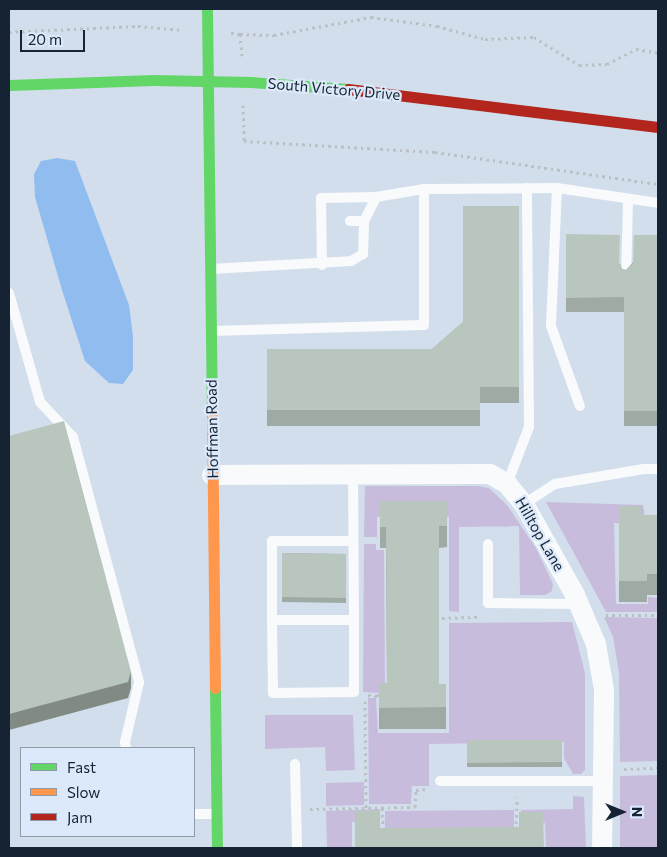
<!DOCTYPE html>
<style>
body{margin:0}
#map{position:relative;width:667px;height:857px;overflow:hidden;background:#d2deec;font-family:Commissioner,sans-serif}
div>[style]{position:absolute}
.green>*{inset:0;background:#c8bcdd}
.water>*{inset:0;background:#90bcef}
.path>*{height:3px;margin-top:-1.5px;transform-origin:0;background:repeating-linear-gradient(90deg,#bbc0c5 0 2.5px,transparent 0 6.5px)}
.lane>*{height:10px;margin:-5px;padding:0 5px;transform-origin:5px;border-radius:5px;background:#f8fafc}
.street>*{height:20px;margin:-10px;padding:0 10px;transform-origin:10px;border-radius:10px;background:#f8fafc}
.fast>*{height:11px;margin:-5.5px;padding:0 5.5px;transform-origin:5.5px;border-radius:5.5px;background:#63d668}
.slow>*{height:11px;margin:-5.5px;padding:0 5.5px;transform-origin:5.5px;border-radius:5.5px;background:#ff974d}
.jam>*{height:11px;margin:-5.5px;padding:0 5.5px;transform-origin:5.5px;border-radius:5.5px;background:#b3261e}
.wall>*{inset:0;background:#9eaaa3}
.shaded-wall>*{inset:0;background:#818b84}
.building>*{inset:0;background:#b8c6bd}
span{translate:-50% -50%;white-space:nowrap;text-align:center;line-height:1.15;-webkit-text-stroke:4.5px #dbe9fa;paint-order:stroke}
.street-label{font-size:15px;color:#152332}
.frame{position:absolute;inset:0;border:10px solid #152332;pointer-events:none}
.legend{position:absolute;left:20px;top:747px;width:175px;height:90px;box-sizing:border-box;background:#dbe9fa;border:1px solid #8c9aaa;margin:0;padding:6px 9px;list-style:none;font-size:15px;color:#152332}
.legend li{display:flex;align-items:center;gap:10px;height:25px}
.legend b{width:25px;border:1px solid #8c9aaa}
.north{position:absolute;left:597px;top:787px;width:50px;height:50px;-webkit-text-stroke:4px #dbe9fa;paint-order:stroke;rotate:90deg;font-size:14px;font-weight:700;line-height:20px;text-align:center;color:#152332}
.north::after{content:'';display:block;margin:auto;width:18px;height:22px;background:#152332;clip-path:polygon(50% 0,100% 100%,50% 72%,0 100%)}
.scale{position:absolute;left:20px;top:30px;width:65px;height:22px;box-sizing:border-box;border:2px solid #152332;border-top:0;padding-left:6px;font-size:15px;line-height:18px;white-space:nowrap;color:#152332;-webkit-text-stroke:4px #dbe9fa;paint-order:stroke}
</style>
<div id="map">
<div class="green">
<i style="clip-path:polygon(365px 486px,478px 486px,489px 488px,507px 505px,536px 548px,553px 584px,552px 591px,545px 595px,520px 595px,519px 526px,459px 527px,459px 612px,449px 611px,449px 517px,377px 517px,377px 537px,364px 537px)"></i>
<i style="clip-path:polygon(546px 502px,643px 505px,646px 524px,614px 523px,616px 604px,648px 604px,648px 597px,658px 598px,658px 612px,606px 612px)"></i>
<i style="clip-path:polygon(364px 544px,376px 544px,376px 550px,384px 550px,385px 687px,379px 693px,363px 692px)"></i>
<i style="clip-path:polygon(604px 617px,658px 618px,658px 761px,620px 762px,619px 673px,613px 637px)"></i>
<i style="clip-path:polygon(572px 622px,585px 673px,585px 770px,581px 774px,573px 774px,564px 758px,564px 742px,429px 744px,429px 786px,412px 786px,411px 804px,369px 804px,368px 698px,376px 698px,378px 733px,449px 733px,449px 623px)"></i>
<i style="clip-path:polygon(265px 715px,353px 715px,355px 770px,326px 771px,325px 747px,265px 749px)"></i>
<i style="clip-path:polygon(658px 775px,658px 848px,620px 848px,620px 776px)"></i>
<i style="clip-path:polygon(364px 782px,364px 805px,326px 806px,326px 783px)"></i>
<i style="clip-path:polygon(573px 796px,584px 797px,586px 848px,546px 848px,545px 823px,521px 822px,521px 810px,573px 809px)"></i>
<i style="clip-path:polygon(379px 809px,380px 821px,352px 822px,352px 848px,327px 848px,326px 811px)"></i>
<i style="clip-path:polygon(514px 810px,514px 834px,385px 834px,385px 811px)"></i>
</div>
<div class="water">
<i style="clip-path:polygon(57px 158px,75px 161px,129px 305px,133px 337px,133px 370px,123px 384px,109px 383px,85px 361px,62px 290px,35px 197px,34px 174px,41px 161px)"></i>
</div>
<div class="path">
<i style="left:9px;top:32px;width:129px;rotate:-2.7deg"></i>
<i style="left:138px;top:26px;width:45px;rotate:5.1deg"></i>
<i style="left:231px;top:33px;width:9px;rotate:6deg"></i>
<i style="left:240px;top:34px;width:25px;rotate:85deg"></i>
<i style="left:240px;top:34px;width:34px;rotate:2deg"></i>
<i style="left:274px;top:35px;width:99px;rotate:-10.5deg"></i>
<i style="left:371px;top:17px;width:67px;rotate:7.8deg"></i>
<i style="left:437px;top:26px;width:50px;rotate:15.2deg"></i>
<i style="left:485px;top:39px;width:49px;rotate:-2.3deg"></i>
<i style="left:534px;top:37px;width:53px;rotate:31.9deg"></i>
<i style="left:579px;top:65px;width:28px;rotate:-2deg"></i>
<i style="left:607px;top:64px;width:33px;rotate:-27deg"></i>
<i style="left:636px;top:49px;width:22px;rotate:10deg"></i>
<i style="left:243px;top:105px;width:36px;rotate:88deg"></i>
<i style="left:244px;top:141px;width:191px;rotate:3.3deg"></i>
<i style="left:435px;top:152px;width:225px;rotate:8.2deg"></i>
<i style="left:606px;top:615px;width:52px"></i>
<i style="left:442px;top:618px;width:38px;rotate:-2deg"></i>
<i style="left:368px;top:695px;width:9px;rotate:6deg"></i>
<i style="left:377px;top:696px;width:5px;rotate:-37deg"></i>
<i style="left:365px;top:701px;width:107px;rotate:89.5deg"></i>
<i style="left:624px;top:769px;width:34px;rotate:-2deg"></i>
<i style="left:382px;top:808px;width:22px;rotate:87deg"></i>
<i style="left:310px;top:809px;width:105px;rotate:-1.1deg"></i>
<i style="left:415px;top:807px;width:17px;rotate:-87deg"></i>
<i style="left:416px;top:790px;width:11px;rotate:-5deg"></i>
<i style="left:516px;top:830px;width:33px;rotate:-88deg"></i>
</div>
<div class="lane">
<i style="left:557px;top:188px;width:138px;rotate:92.5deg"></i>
<i style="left:551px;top:326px;width:85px;rotate:70.1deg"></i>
<i style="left:350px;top:221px;width:14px"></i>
<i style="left:322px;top:265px;width:67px;rotate:-90.9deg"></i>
<i style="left:321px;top:198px;width:55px;rotate:-1deg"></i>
<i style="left:210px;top:269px;width:141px;rotate:-3.2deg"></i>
<i style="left:351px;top:261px;width:14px;rotate:-30deg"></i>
<i style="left:363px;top:254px;width:33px;rotate:-88deg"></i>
<i style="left:364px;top:221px;width:27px;rotate:-63deg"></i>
<i style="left:376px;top:197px;width:49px;rotate:-9.5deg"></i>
<i style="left:626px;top:278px;width:79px;rotate:-88.5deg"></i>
<i style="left:9px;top:293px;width:113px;rotate:74.1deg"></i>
<i style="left:40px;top:402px;width:48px;rotate:46.7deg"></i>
<i style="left:73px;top:437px;width:254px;rotate:74.9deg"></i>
<i style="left:139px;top:682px;width:62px;rotate:103.1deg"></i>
<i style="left:125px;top:742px;width:6px;rotate:81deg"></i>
<i style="left:212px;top:331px;width:212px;rotate:-1.6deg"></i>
<i style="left:424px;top:325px;width:136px;rotate:-90deg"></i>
<i style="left:424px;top:189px;width:133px;rotate:-0.4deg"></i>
<i style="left:557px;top:188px;width:102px;rotate:8.4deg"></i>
<i style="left:353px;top:474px;width:146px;rotate:89.6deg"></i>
<i style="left:354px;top:620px;width:72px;rotate:90deg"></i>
<i style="left:354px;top:692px;width:81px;rotate:179.3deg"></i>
<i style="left:273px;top:693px;width:73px;rotate:-90.8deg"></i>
<i style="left:272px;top:620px;width:82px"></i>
<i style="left:507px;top:484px;width:61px;rotate:-68.9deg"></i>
<i style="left:529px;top:427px;width:239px;rotate:-90.5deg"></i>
<i style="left:524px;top:504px;width:37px;rotate:-33deg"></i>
<i style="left:555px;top:484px;width:90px;rotate:-9.6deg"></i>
<i style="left:644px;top:469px;width:14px"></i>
<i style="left:488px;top:544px;width:59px;rotate:90deg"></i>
<i style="left:488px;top:603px;width:91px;rotate:0.6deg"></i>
<i style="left:272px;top:620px;width:79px;rotate:-90deg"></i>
<i style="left:272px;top:541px;width:81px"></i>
<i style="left:295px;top:764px;width:84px;rotate:88.6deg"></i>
<i style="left:440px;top:781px;width:163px"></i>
<i style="left:194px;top:814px;width:21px"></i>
</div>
<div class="street">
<i style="left:212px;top:475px;width:278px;rotate:-0.2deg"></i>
<i style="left:490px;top:474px;width:20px;rotate:30deg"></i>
<i style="left:507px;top:484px;width:26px;rotate:50deg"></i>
<i style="left:524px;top:504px;width:104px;rotate:60.7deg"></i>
<i style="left:575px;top:595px;width:53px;rotate:66.8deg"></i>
<i style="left:596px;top:644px;width:47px;rotate:80.1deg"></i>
<i style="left:604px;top:690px;width:158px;rotate:90.7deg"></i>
</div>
<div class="fast">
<i style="left:207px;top:9px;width:397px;rotate:89.3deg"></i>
<i style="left:9px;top:85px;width:145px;rotate:-2deg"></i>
<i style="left:154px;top:80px;width:97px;rotate:1.2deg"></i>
<i style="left:251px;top:82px;width:97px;rotate:4.1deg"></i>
<i style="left:215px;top:688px;width:160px;rotate:89.3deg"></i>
</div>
<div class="slow">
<i style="left:212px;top:406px;width:282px;rotate:89.4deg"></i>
</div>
<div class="jam">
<i style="left:348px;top:89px;width:312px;rotate:7deg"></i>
</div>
<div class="wall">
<i style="clip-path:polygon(519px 206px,519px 403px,480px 403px,480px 426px,267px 426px,267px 349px,432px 349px,463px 322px)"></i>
<i style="clip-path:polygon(566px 234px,620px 264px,622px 269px,626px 270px,658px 235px,658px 426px,624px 426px,624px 312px,566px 312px)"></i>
<i style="clip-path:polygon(380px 501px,447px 501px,447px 547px,439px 548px,439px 684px,446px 684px,446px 729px,379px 729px,379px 683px,387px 683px,386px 548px,380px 548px)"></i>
<i style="clip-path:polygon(619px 506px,642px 515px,658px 515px,658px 595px,647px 595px,647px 602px,619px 602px)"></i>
<i style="clip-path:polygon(282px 553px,346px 554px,346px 603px,282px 602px)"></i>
<i style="clip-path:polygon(467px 740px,562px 740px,562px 767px,467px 767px)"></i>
</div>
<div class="shaded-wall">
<i style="clip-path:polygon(131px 672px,131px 688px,128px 698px,9px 730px,9px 714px)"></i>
</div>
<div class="building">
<i style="clip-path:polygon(463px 206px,519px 206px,519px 387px,480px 387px,480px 410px,267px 410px,267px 349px,432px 349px,463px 322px)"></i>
<i style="clip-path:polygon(566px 234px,620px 235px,619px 263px,622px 269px,626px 270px,633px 264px,634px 235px,658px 235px,658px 411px,624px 411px,624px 297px,566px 298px)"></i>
<i style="clip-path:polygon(64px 421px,131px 672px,128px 682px,9px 714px,9px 436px)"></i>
<i style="clip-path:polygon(380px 501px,447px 501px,447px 526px,439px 526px,439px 684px,446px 684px,446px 707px,379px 708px,379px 683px,387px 683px,386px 527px,380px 527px)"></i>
<i style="clip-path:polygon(619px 506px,642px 506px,642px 515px,658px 515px,658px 574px,647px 574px,647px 581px,619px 581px)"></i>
<i style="clip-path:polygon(282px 553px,346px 554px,346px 598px,282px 597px)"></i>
<i style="clip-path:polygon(467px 740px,562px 740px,562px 762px,467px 763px)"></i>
<i style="clip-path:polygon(380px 810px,380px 828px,519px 827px,519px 812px,543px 812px,544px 848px,355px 848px,355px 811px)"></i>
</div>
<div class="street-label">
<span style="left:334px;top:89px;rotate:5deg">South Victory Drive</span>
<span style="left:212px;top:429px;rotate:-91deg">Hoffman Road</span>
<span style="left:540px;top:534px;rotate:60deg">Hilltop Lane</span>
</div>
<div class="frame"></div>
<ul class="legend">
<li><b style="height:6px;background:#63d668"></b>Fast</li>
<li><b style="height:6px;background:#ff974d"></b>Slow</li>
<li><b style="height:6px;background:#b3261e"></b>Jam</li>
</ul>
<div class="north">N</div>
<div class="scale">20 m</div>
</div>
